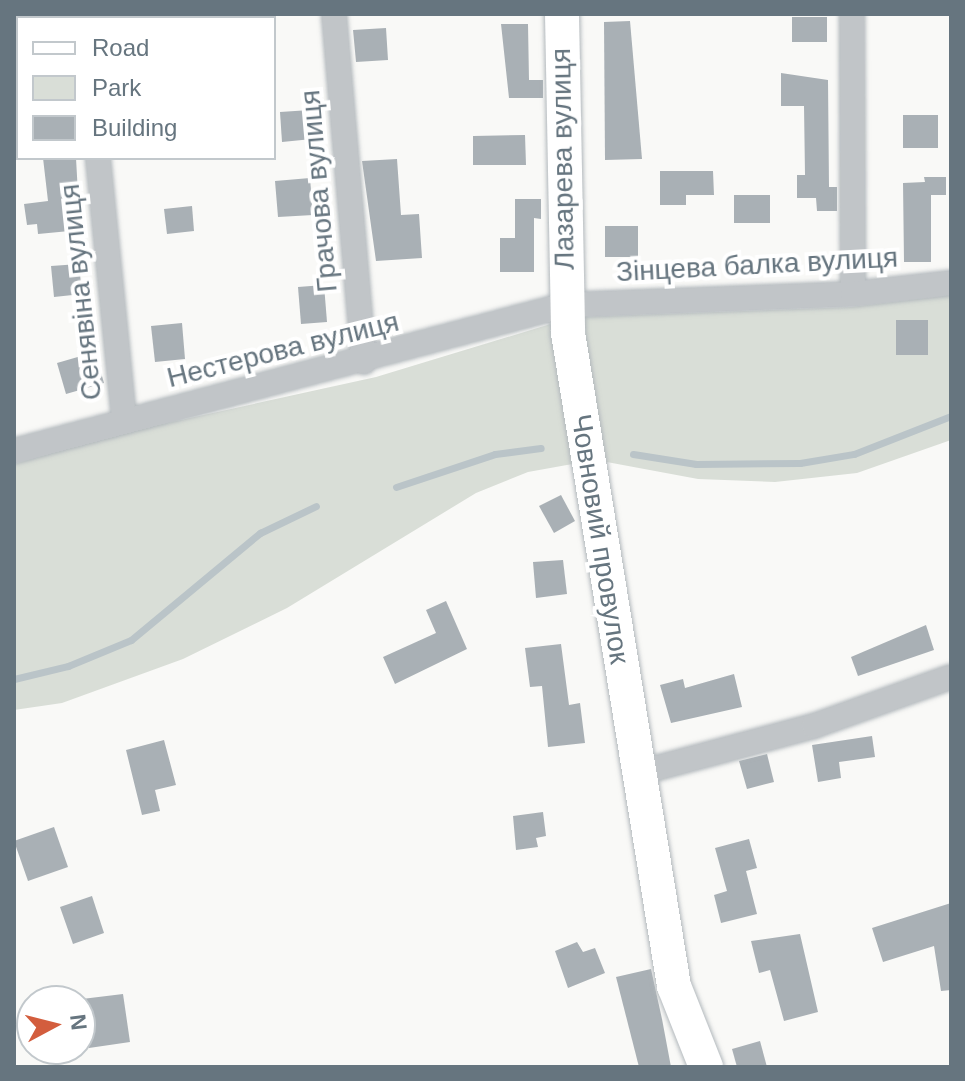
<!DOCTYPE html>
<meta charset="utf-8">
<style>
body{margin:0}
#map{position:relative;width:965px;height:1081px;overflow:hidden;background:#f9f9f7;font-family:Helvetica,sans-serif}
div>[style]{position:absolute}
.green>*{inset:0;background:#d9ded7}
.stream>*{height:7px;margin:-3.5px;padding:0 3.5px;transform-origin:3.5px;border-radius:3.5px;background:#bac4c8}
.building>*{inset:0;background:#a9b0b5}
.roads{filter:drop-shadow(0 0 2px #b3b9bd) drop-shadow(0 0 2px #b3b9bd)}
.street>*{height:24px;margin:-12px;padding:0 12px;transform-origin:12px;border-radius:12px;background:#c1c5c8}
.secondary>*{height:34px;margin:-17px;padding:0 17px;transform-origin:17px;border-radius:17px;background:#fff}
span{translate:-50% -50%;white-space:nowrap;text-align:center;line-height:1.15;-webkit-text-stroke:8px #fff;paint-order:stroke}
.street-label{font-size:28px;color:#66757f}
.frame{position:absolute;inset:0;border:16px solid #66757f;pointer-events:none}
.legend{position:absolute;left:16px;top:16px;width:260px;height:144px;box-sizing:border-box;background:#fff;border:2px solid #c2c8cc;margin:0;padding:10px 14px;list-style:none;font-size:24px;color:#66757f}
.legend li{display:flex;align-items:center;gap:16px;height:40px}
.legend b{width:40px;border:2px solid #c2c8cc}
.north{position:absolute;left:16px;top:985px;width:80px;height:80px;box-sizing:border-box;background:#fff;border:2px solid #c2c8cc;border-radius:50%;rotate:83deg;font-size:22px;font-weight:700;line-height:32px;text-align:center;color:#66757f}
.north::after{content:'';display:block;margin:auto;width:28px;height:36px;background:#d35d3d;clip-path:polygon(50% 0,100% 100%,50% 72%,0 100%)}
</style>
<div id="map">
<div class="green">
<i style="clip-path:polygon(951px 295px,951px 440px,857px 473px,775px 482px,698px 479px,596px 460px,577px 317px,851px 307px)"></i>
<i style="clip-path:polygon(557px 322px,578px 463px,528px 472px,476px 493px,287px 608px,183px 659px,62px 703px,14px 710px,14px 464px,126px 432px,376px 377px)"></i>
</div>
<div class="stream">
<i style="left:633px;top:454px;width:64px;rotate:9deg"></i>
<i style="left:696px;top:464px;width:104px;rotate:-0.6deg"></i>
<i style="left:800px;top:463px;width:55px;rotate:-9.5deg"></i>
<i style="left:854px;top:454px;width:104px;rotate:-21.4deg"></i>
<i style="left:396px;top:487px;width:104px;rotate:-18.4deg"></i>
<i style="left:495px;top:454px;width:46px;rotate:-7.4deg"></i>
<i style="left:14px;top:679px;width:56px;rotate:-13.5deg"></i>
<i style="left:68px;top:666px;width:68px;rotate:-22.4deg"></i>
<i style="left:131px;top:640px;width:168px;rotate:-39.7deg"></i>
<i style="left:260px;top:533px;width:62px;rotate:-25.7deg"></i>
</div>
<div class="building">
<i style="clip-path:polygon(792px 17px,827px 17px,827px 42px,792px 42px)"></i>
<i style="clip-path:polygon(630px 21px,642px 159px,605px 160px,604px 22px)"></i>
<i style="clip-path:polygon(501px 24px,528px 24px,529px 80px,543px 80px,543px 98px,509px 98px)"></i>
<i style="clip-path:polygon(386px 28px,388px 60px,356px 62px,353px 30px)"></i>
<i style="clip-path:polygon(781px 73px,828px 80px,829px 187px,837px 187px,837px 211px,817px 211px,816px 198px,797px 198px,797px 175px,805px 175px,804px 106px,781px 106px)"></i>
<i style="clip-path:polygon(310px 110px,312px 139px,282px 142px,280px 112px)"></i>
<i style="clip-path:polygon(903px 115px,938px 115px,938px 148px,903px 148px)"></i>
<i style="clip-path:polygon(525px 135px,526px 165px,473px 165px,473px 136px)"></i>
<i style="clip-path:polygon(43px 158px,76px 158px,80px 230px,38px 234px,37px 224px,27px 225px,24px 204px,48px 201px)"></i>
<i style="clip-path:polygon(397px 159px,401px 215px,419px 214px,422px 258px,376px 261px,362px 161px)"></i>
<i style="clip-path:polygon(660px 171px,713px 171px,714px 195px,686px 195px,686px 205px,660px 205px)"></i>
<i style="clip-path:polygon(924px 177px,946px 177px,946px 195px,931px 195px,931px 262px,904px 262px,903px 183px,925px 182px)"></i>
<i style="clip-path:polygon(310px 178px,313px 215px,278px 217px,275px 181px)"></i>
<i style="clip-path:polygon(734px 195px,770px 195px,770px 223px,734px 223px)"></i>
<i style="clip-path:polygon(515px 199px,541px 199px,541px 219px,534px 218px,534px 272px,500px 272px,500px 238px,515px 238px)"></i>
<i style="clip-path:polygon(192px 206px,194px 231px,167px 234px,164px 209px)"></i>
<i style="clip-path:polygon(605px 226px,638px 226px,638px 257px,605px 257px)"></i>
<i style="clip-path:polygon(79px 264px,82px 294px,54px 297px,51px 266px)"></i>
<i style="clip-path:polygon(324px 285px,327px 322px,301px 324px,298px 287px)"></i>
<i style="clip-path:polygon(896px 320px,928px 320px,928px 355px,896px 355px)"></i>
<i style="clip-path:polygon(182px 323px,185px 359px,155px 362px,151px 326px)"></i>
<i style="clip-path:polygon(95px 352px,104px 383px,66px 394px,57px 363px)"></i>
<i style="clip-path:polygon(561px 495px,575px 521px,554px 533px,539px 506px)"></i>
<i style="clip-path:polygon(563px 560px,567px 594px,536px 598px,533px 562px)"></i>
<i style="clip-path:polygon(446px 601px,467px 649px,395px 684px,383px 657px,436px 633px,426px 610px)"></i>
<i style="clip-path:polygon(926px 625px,934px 650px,858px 676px,851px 657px)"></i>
<i style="clip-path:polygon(561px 644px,569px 705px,580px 703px,585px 743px,548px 747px,542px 686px,530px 687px,525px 648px)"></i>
<i style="clip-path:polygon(734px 674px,742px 707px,671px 723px,660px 685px,683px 679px,685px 688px)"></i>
<i style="clip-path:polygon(872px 736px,875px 757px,839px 762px,841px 778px,818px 782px,812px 745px)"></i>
<i style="clip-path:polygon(164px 740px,176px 785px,155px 790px,160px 811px,142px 815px,126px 750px)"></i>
<i style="clip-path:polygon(767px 754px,774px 782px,747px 789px,739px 761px)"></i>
<i style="clip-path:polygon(543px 812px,546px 836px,536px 838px,538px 847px,516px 850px,513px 816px)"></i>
<i style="clip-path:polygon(54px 827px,68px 867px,28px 881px,14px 841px)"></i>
<i style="clip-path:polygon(749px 839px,757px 868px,746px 871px,757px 914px,721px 923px,714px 895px,727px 891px,715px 848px)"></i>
<i style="clip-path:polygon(92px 896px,104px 933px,73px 944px,60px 907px)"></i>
<i style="clip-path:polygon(951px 903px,951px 990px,941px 991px,934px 946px,883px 962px,872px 928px)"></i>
<i style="clip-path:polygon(800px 934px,818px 1012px,784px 1021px,770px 970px,759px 973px,751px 941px)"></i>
<i style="clip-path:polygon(577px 942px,583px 952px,595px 948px,605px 973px,568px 988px,555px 951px)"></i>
<i style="clip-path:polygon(651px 969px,662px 1019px,671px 1067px,639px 1067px,616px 977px)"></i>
<i style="clip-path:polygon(123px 994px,130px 1042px,89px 1048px,82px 999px)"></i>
<i style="clip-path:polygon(760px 1041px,767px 1067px,737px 1067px,732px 1049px)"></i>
</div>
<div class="roads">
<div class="street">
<i style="left:90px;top:14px;width:4px;rotate:76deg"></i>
<i style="left:334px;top:14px;width:349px;rotate:85.1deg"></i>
<i style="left:852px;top:14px;width:280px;rotate:89.8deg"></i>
<i style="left:98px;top:158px;width:262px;rotate:84.3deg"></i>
<i style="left:14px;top:451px;width:570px;rotate:-14.84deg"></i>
<i style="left:565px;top:305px;width:288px;rotate:-2.2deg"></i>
<i style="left:853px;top:294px;width:99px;rotate:-6.4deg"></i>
<i style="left:638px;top:773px;width:182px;rotate:-15deg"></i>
<i style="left:814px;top:726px;width:145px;rotate:-19.7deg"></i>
</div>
<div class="secondary">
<i style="left:562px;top:14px;width:319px;rotate:88.9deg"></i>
<i style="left:568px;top:333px;width:662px;rotate:80.78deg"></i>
<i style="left:674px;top:986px;width:87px;rotate:68.4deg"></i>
</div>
</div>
<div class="street-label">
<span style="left:563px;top:159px;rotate:-91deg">Лазарева вулиця</span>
<span style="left:319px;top:191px;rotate:-95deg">Грачова вулиця</span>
<span style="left:757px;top:265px;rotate:-3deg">Зінцева балка вулиця</span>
<span style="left:81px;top:292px;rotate:-96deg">Сенявіна вулиця</span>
<span style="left:283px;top:350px;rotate:-14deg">Нестерова вулиця</span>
<span style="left:600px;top:539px;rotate:81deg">Човновий провулок</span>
</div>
<div class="frame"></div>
<ul class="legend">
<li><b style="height:10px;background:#fff"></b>Road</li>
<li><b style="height:22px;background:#d9ded7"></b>Park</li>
<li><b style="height:22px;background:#a9b0b5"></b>Building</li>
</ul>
<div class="north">N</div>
</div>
